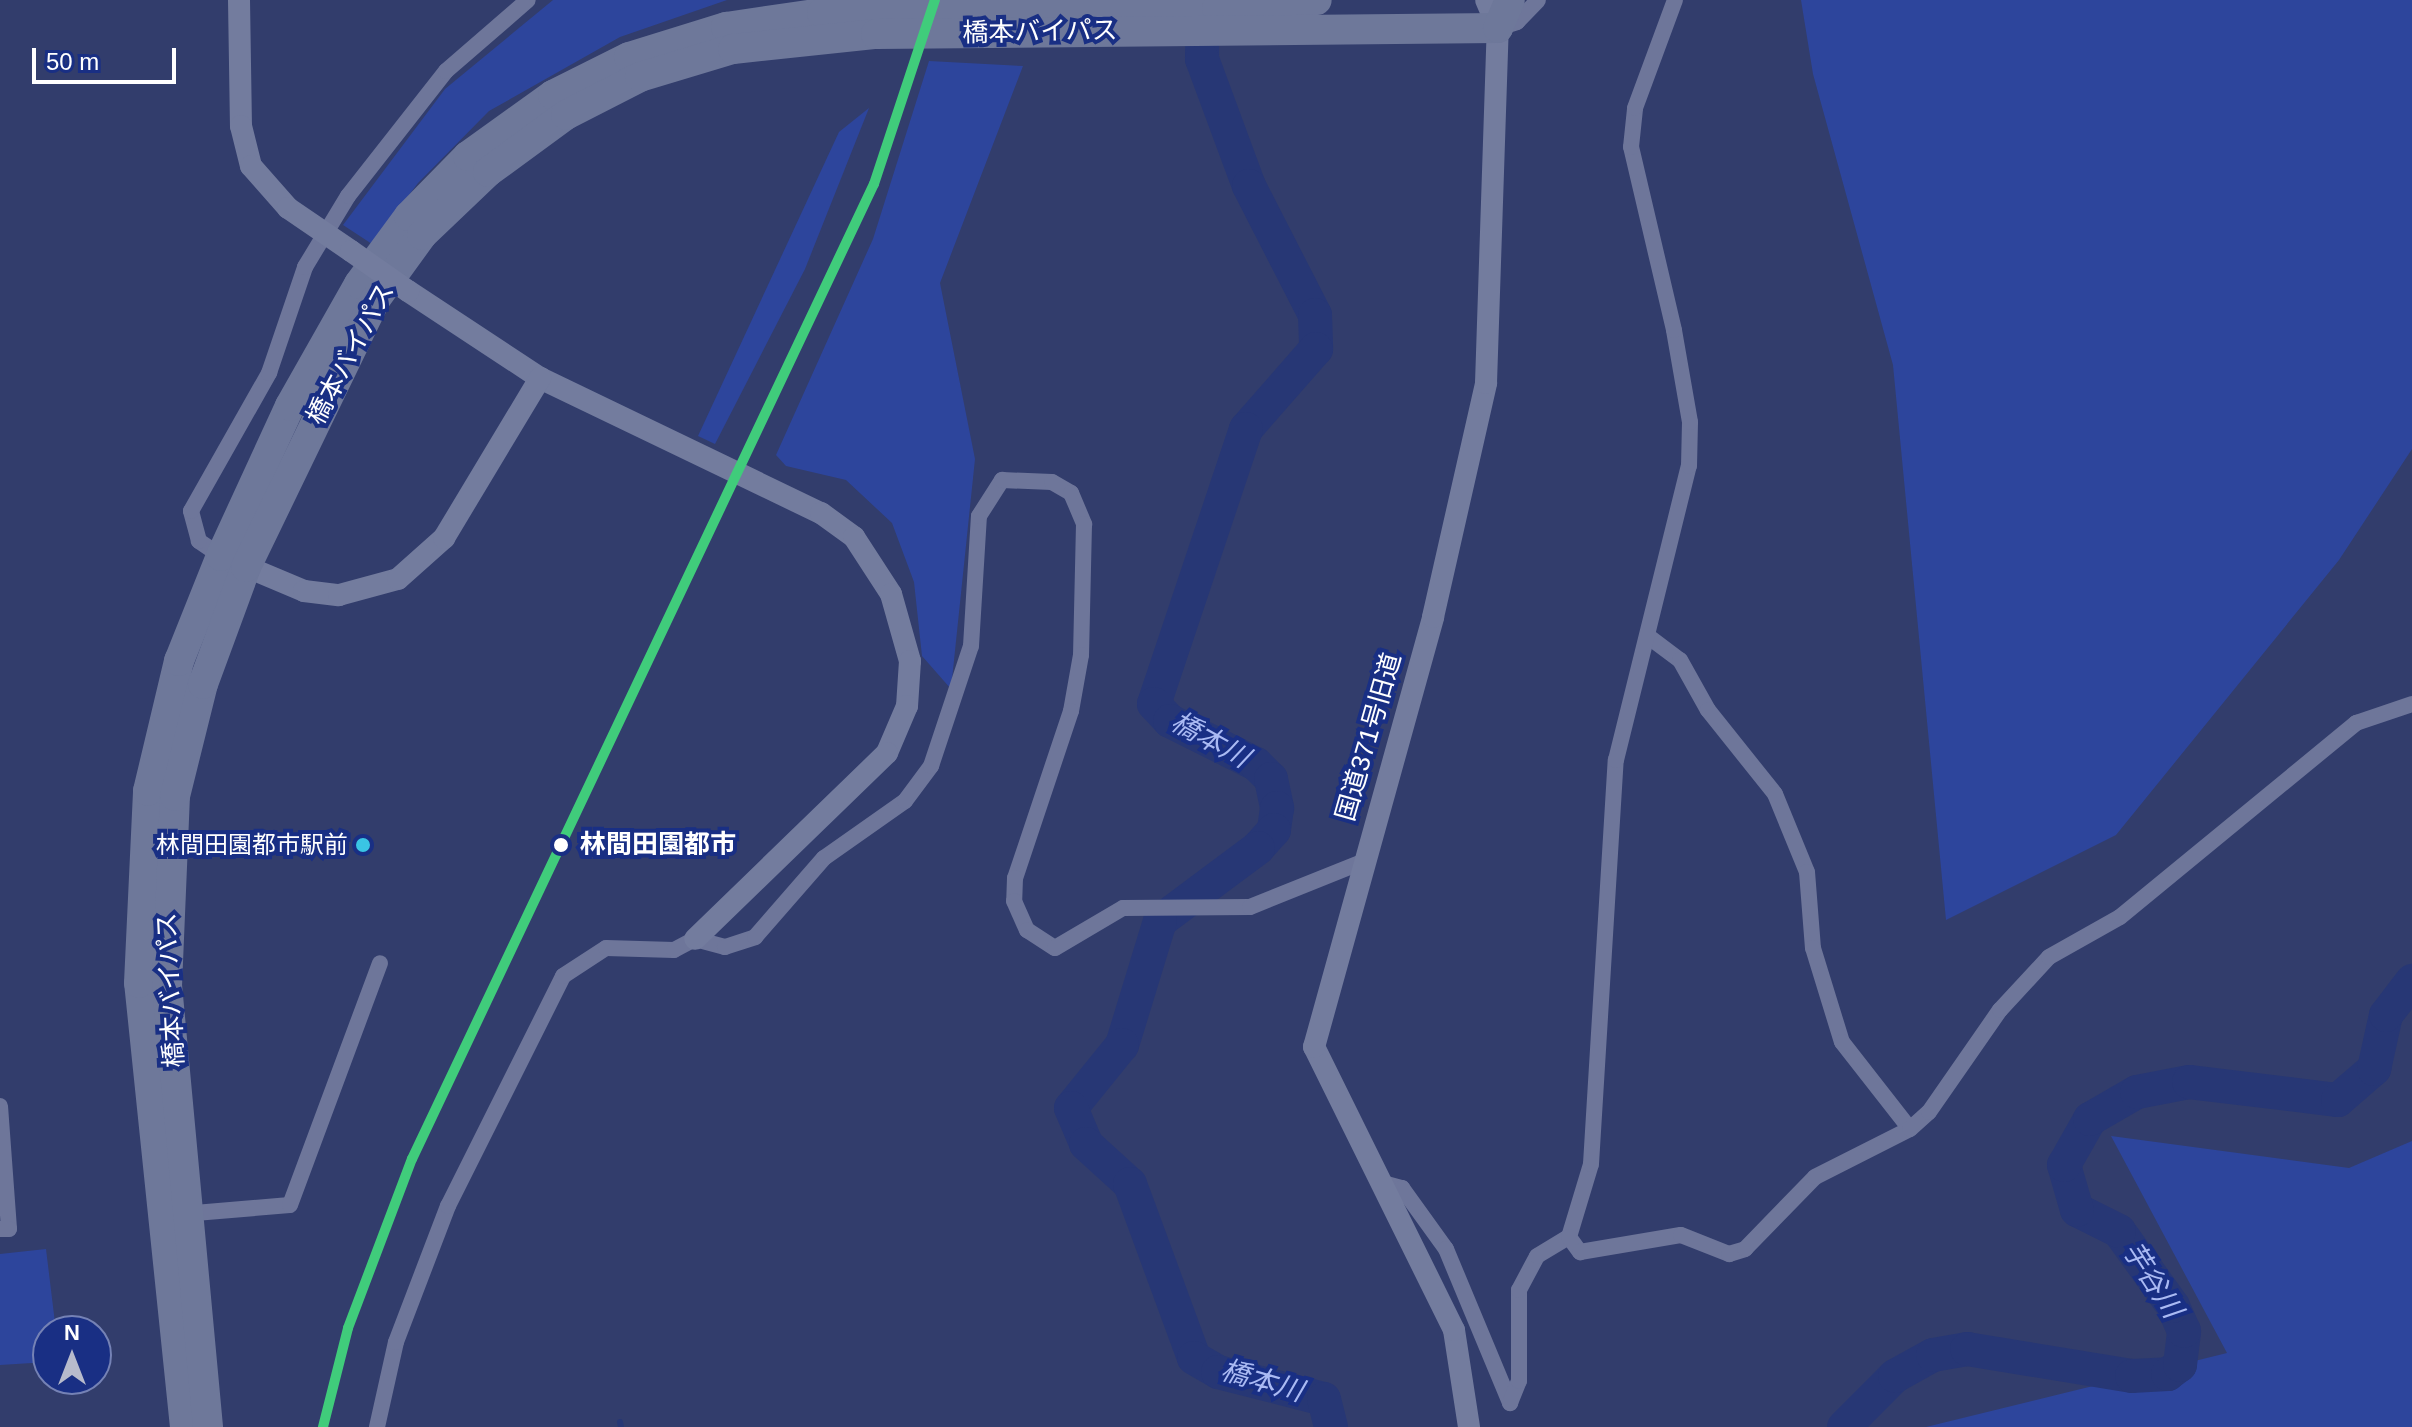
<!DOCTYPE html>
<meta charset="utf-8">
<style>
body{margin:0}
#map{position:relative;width:2412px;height:1427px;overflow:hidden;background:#323d6c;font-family:Arial,"Noto Sans JP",sans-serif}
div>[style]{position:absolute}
.green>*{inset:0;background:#2d459c}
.stream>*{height:6px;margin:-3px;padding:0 3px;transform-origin:3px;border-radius:3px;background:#273775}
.river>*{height:34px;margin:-17px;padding:0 17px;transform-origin:17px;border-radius:17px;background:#273775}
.street>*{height:16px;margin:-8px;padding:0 8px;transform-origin:8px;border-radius:8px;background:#6e769a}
.secondary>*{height:22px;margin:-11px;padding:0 11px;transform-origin:11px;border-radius:11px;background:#737c9e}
.highway>*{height:30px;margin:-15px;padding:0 15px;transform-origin:15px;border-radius:15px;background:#6e789a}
.secondary-bridge>*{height:22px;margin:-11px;padding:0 11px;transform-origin:11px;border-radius:11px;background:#737c9e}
.rail-1>*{height:10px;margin:-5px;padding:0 5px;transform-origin:5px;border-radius:5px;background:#40cc7b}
.dots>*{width:22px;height:22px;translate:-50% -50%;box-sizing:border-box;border:4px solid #192f84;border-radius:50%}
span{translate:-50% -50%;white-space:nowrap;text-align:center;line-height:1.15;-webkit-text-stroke:8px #192f84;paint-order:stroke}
.bus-label{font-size:24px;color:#fff}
.right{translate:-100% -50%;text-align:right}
.street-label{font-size:26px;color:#fff}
.stop-label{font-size:26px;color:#fff;font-weight:700}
.left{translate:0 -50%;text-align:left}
.water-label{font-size:28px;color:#aabaf3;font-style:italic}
.north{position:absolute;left:32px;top:1315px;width:80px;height:80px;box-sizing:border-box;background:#192f84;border:2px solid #7582b5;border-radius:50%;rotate:0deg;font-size:22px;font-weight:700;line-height:32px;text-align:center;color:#fff}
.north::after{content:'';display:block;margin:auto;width:28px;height:36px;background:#b7bbcc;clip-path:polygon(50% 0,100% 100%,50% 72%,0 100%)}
.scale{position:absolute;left:32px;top:48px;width:144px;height:36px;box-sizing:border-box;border:4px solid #fff;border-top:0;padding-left:10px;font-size:24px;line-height:28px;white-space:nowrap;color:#fff;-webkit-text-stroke:6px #192f84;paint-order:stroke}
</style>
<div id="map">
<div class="green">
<i style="clip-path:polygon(553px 0,727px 0,620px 37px,489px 111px,418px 183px,372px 244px,343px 225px,445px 89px)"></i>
<i style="clip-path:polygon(1801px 0,2412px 0,2412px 449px,2339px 560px,2116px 835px,1946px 920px,1893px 365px,1813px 74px)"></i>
<i style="clip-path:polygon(929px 61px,1023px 66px,940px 283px,975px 459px,951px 689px,922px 656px,914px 582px,892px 523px,846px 480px,786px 466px,776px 455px,873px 239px)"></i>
<i style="clip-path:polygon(869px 108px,805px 269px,715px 444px,698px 436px,839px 132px)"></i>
<i style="clip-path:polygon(2111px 1136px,2349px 1168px,2412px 1141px,2412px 1427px,1926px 1427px,2227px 1353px)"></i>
<i style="clip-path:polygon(46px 1249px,56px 1331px,48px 1331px,48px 1362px,0 1365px,0 1254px)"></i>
</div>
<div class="stream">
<i style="left:620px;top:1422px;width:5px;rotate:79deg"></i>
</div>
<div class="river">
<i style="left:1203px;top:0;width:59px;rotate:91deg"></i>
<i style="left:1202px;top:59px;width:135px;rotate:69.7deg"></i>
<i style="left:1249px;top:186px;width:145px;rotate:62.9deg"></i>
<i style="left:1315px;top:315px;width:34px;rotate:88deg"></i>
<i style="left:1316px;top:349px;width:106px;rotate:131.2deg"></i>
<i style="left:1246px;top:429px;width:290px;rotate:108.5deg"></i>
<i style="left:1154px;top:704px;width:23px;rotate:47deg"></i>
<i style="left:1170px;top:721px;width:96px;rotate:26.6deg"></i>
<i style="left:1256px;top:764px;width:21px;rotate:45deg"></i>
<i style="left:1271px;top:779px;width:30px;rotate:78deg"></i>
<i style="left:1277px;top:808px;width:22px;rotate:98deg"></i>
<i style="left:1274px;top:830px;width:24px;rotate:132deg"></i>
<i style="left:1258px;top:848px;width:122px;rotate:143.3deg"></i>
<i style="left:1160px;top:921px;width:130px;rotate:107deg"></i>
<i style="left:1122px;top:1045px;width:81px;rotate:129deg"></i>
<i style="left:1071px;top:1108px;width:39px;rotate:67deg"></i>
<i style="left:1086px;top:1144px;width:59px;rotate:42.3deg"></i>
<i style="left:1130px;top:1184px;width:185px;rotate:69.8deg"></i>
<i style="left:1194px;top:1358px;width:28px;rotate:30deg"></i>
<i style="left:1218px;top:1372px;width:109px;rotate:14.3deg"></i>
<i style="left:1324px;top:1399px;width:29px;rotate:76deg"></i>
<i style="left:1844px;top:1427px;width:72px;rotate:-45deg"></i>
<i style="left:1895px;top:1376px;width:43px;rotate:-28.9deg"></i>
<i style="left:1933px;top:1355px;width:35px;rotate:-10deg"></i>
<i style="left:1967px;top:1349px;width:167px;rotate:9.3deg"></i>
<i style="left:2132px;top:1376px;width:36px;rotate:-3deg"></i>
<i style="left:2168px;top:1374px;width:15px;rotate:-37deg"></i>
<i style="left:2180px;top:1365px;width:34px;rotate:-83deg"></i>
<i style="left:2184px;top:1331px;width:27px;rotate:-114deg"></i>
<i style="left:2173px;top:1306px;width:92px;rotate:-125.8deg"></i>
<i style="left:2119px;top:1231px;width:47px;rotate:-153.4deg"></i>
<i style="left:2077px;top:1210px;width:47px;rotate:-106.1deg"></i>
<i style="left:2064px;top:1165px;width:53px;rotate:-60.5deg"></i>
<i style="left:2090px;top:1119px;width:54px;rotate:-29.9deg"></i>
<i style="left:2137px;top:1092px;width:53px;rotate:-10.9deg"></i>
<i style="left:2189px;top:1082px;width:150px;rotate:6.9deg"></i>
<i style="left:2338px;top:1100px;width:48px;rotate:-40.7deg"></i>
<i style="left:2374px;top:1069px;width:55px;rotate:-77.5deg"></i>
<i style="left:2386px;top:1015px;width:43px;rotate:-52.6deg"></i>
</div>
<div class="street">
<i style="left:1499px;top:28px;width:19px;rotate:-18deg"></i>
<i style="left:1517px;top:22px;width:30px;rotate:-46deg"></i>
<i style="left:221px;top:556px;width:27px;rotate:-146deg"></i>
<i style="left:199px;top:541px;width:31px;rotate:-105deg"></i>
<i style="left:191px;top:511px;width:159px;rotate:-60.5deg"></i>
<i style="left:269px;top:373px;width:112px;rotate:-71.2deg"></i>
<i style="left:305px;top:267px;width:83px;rotate:-58.8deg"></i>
<i style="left:348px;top:196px;width:159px;rotate:-51.9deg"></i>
<i style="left:446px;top:71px;width:108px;rotate:-40.9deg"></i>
<i style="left:1649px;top:637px;width:39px;rotate:37deg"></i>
<i style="left:1680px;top:660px;width:57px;rotate:60.8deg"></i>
<i style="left:1708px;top:710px;width:107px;rotate:51.4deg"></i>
<i style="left:1775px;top:794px;width:84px;rotate:67.7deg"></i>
<i style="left:1807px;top:872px;width:76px;rotate:85.5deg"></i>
<i style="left:1813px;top:948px;width:98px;rotate:72.9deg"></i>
<i style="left:1842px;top:1042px;width:110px;rotate:52deg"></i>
<i style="left:0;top:1106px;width:123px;rotate:85.8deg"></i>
<i style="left:9px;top:1229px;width:9px;rotate:180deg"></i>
<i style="left:1383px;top:1183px;width:20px;rotate:15deg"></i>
<i style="left:1402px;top:1188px;width:75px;rotate:54.2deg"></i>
<i style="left:1446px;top:1249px;width:167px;rotate:67.4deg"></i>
<i style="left:1510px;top:1403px;width:24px;rotate:-68deg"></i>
<i style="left:1519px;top:1381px;width:91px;rotate:-90deg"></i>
<i style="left:1519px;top:1290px;width:38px;rotate:-62deg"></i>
<i style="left:1537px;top:1256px;width:37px;rotate:-31deg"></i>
<i style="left:1569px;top:1237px;width:76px;rotate:-73.2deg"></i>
<i style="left:1591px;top:1164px;width:405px;rotate:-86.5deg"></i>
<i style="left:1616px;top:760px;width:303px;rotate:-76.1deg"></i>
<i style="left:1689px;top:466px;width:44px;rotate:-88.7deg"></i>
<i style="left:1690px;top:422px;width:93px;rotate:-99.9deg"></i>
<i style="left:1674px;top:330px;width:188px;rotate:-103.2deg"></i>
<i style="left:1631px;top:147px;width:39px;rotate:-84deg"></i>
<i style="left:1635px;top:108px;width:115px;rotate:-69.7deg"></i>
<i style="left:183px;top:1214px;width:107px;rotate:-4.8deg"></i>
<i style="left:290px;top:1205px;width:258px;rotate:-69.6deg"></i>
<i style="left:1569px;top:1237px;width:19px;rotate:54deg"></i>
<i style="left:1580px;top:1252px;width:102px;rotate:-9.6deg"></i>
<i style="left:1681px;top:1235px;width:52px;rotate:21.6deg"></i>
<i style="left:1729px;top:1254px;width:17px;rotate:-17deg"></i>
<i style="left:1745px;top:1249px;width:100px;rotate:-45.8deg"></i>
<i style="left:1815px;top:1177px;width:106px;rotate:-26.8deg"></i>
<i style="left:1910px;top:1129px;width:25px;rotate:-42deg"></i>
<i style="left:1929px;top:1112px;width:124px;rotate:-55.2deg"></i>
<i style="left:2000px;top:1010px;width:72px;rotate:-47.2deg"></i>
<i style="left:2049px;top:957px;width:81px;rotate:-29.4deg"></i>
<i style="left:2120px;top:917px;width:306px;rotate:-39.4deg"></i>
<i style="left:2356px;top:723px;width:59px;rotate:-18.7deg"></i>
<i style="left:377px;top:1427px;width:87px;rotate:-77.4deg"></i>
<i style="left:396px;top:1342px;width:146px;rotate:-69.1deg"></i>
<i style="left:448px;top:1206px;width:257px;rotate:-63.4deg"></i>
<i style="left:563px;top:976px;width:51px;rotate:-33.1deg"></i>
<i style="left:606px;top:948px;width:68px;rotate:1.7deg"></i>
<i style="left:674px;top:950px;width:24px;rotate:-28deg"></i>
<i style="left:695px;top:939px;width:31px;rotate:15deg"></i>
<i style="left:725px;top:947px;width:32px;rotate:-18deg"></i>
<i style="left:755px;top:937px;width:105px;rotate:-48.9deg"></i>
<i style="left:824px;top:858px;width:99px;rotate:-35.1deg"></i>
<i style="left:905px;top:801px;width:44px;rotate:-53.4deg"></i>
<i style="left:931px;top:766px;width:126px;rotate:-71.6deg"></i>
<i style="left:971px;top:646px;width:130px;rotate:-86.5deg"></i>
<i style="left:979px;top:516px;width:43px;rotate:-57.4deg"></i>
<i style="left:1002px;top:480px;width:50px;rotate:2.3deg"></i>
<i style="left:1052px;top:482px;width:22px;rotate:30deg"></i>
<i style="left:1071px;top:493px;width:34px;rotate:67deg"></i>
<i style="left:1084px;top:524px;width:131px;rotate:91.3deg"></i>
<i style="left:1081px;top:655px;width:57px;rotate:100.1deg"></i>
<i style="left:1071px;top:711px;width:176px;rotate:108.5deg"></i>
<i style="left:1015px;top:878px;width:23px;rotate:92deg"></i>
<i style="left:1014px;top:901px;width:32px;rotate:66deg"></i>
<i style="left:1027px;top:930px;width:33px;rotate:33deg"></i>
<i style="left:1055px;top:948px;width:79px;rotate:-30.5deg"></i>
<i style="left:1123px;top:908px;width:127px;rotate:-0.5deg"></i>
<i style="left:1250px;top:907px;width:121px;rotate:-21.9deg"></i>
</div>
<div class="secondary">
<i style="left:239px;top:0;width:126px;rotate:89.1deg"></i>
<i style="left:241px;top:126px;width:41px;rotate:76deg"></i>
<i style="left:251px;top:166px;width:56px;rotate:48.6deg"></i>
<i style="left:288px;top:208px;width:76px;rotate:34.3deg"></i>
<i style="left:408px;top:291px;width:158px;rotate:33.4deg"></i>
<i style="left:540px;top:378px;width:312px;rotate:25.7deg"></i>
<i style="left:821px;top:513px;width:41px;rotate:36deg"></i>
<i style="left:854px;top:537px;width:68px;rotate:57deg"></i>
<i style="left:891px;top:594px;width:70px;rotate:74.2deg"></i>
<i style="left:910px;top:661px;width:45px;rotate:93.8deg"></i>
<i style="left:907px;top:706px;width:51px;rotate:113.1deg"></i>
<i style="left:887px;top:753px;width:267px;rotate:135.9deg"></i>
<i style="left:233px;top:561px;width:77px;rotate:22.9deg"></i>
<i style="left:304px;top:591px;width:35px;rotate:7deg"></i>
<i style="left:339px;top:595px;width:61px;rotate:-15.2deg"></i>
<i style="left:398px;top:579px;width:62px;rotate:-41.7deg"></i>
<i style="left:444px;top:538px;width:187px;rotate:-59deg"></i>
<i style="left:1469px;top:1427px;width:98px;rotate:-98.8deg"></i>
<i style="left:1454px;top:1330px;width:316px;rotate:-116.3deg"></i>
<i style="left:1314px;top:1047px;width:446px;rotate:-74.5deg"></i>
<i style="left:1433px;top:617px;width:240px;rotate:-77.2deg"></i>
<i style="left:1486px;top:383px;width:355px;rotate:-88.1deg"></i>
<i style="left:1498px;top:28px;width:30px;rotate:-113deg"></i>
</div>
<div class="highway">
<i style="left:185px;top:1427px;width:446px;rotate:-95.9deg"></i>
<i style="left:139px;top:983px;width:192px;rotate:-87.3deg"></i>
<i style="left:148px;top:791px;width:134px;rotate:-76.6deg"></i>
<i style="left:179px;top:661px;width:113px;rotate:-68.2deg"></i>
<i style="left:221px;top:556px;width:165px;rotate:-65.3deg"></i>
<i style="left:290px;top:406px;width:140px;rotate:-60.5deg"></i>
<i style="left:359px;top:284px;width:84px;rotate:-53.7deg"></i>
<i style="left:409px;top:216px;width:84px;rotate:-45.5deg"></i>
<i style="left:468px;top:156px;width:105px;rotate:-35.7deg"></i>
<i style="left:553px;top:95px;width:85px;rotate:-26.6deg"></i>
<i style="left:629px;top:57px;width:102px;rotate:-17.2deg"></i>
<i style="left:726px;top:27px;width:97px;rotate:-8.3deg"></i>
<i style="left:822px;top:13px;width:395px;rotate:-0.6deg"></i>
<i style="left:1217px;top:9px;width:100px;rotate:-5.1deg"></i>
<i style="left:208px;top:1427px;width:443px;rotate:-95.3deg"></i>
<i style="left:167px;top:986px;width:190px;rotate:-87.6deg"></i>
<i style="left:175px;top:796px;width:115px;rotate:-76deg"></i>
<i style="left:203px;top:684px;width:125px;rotate:-69.8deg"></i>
<i style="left:246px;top:567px;width:297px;rotate:-64.2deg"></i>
<i style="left:375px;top:300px;width:80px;rotate:-54.1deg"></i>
<i style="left:422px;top:235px;width:91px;rotate:-43.7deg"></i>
<i style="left:488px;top:172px;width:97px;rotate:-36.2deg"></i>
<i style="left:566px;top:115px;width:83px;rotate:-27.2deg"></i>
<i style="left:640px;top:77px;width:97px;rotate:-16.8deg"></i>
<i style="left:733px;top:49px;width:144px;rotate:-6deg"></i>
<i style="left:876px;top:34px;width:622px;rotate:-0.55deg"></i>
<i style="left:1498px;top:28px;width:30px;rotate:-67deg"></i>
</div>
<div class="secondary-bridge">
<i style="left:351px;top:251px;width:70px;rotate:35.1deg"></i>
</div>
<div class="rail-1">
<i style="left:323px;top:1427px;width:102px;rotate:-75.8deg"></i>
<i style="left:348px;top:1328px;width:181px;rotate:-69.3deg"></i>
<i style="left:412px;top:1159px;width:1079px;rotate:-64.65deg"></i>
<i style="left:874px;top:184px;width:194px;rotate:-71.7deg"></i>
</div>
<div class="dots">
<i style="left:363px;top:845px;background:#3ac5e4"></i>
<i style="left:561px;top:845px;background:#fff"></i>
</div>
<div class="bus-label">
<span class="right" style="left:348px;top:845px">林間田園都市駅前</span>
</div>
<div class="street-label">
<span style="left:1040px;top:32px;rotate:-1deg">橋本バイパス</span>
<span style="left:351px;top:354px;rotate:-62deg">橋本バイパス</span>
<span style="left:1369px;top:737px;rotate:-74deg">国道371号旧道</span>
<span style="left:171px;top:990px;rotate:-93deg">橋本バイパス</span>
</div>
<div class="stop-label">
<span class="left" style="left:580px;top:845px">林間田園都市</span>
</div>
<div class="water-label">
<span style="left:1210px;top:740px;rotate:29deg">橋本川</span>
<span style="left:2152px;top:1280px;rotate:57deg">芋谷川</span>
<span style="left:1262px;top:1381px;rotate:16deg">橋本川</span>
</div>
<div class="north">N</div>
<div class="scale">50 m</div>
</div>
